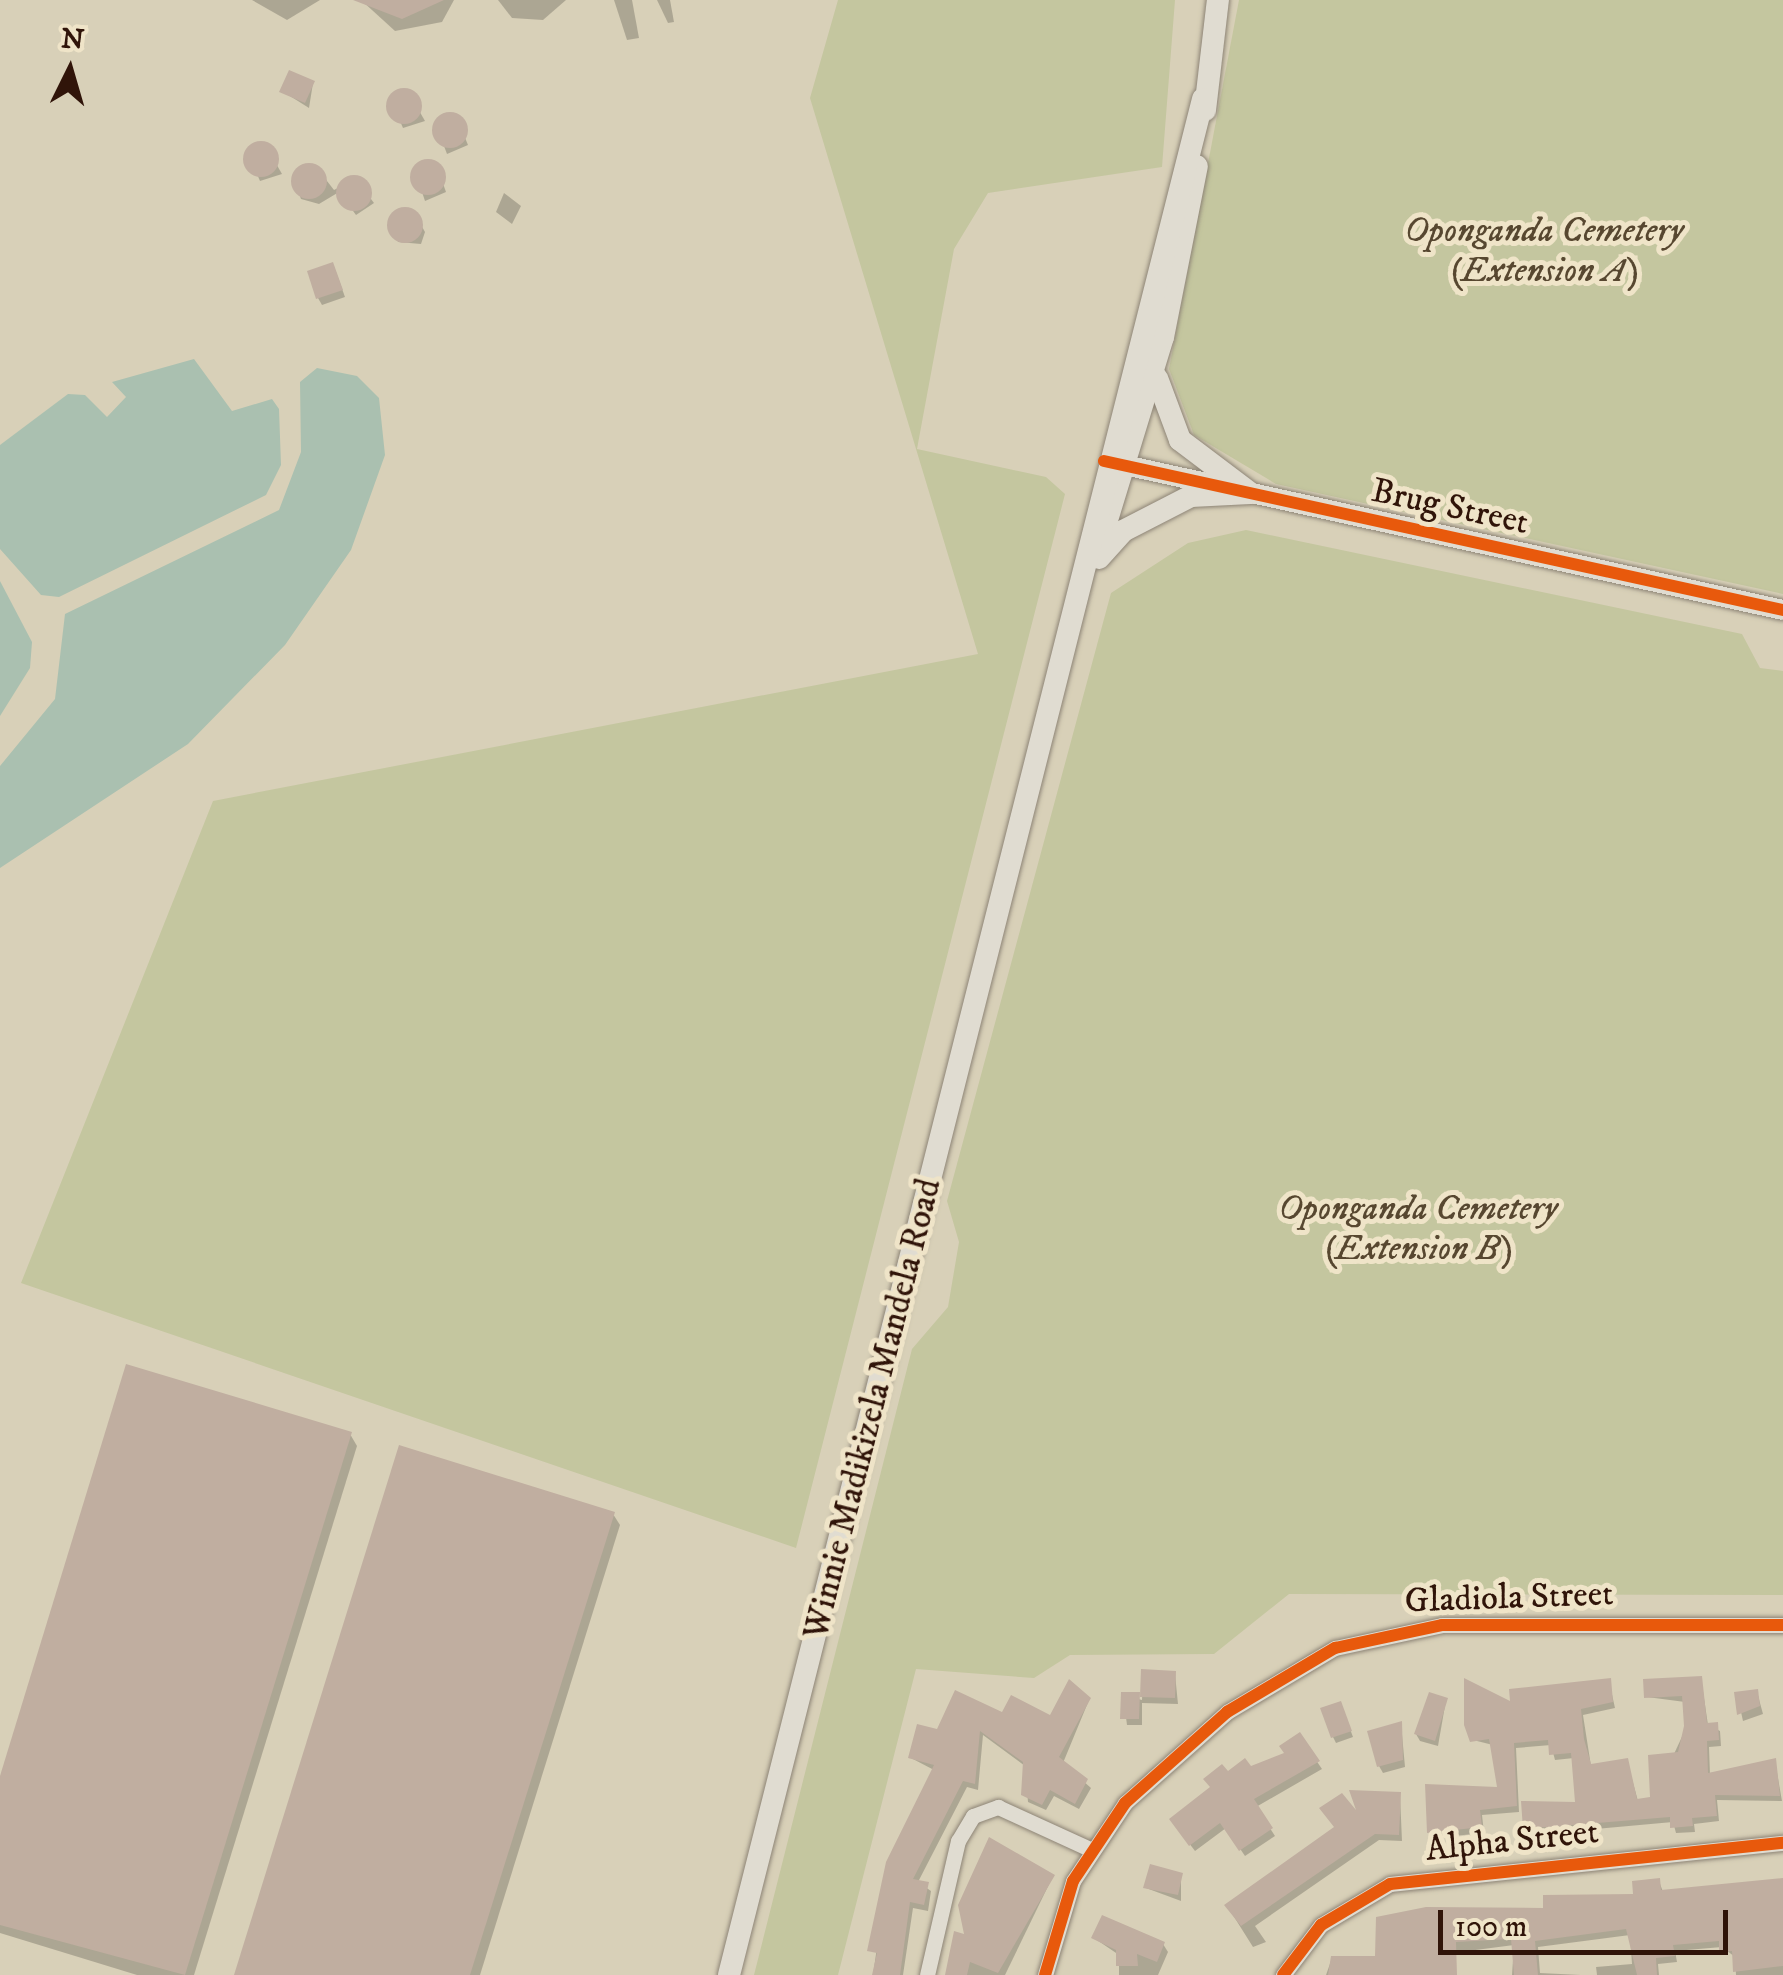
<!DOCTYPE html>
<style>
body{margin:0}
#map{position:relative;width:1783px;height:1975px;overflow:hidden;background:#d8d0b8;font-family:"IM FELL DW Pica",serif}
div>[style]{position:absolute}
.green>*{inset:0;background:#c4c69f}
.water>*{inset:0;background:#aac0b0}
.shadow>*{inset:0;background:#0003}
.building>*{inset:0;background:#c0aea0}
.round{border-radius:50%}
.roads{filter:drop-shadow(0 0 2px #8d8476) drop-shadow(0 0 2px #8d8476)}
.minor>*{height:15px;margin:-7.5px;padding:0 7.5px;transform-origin:7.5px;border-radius:7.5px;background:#e0dcd1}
.tertiary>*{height:20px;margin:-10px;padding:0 10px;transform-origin:10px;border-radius:10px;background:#e0dcd1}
.secondary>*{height:22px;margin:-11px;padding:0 11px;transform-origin:11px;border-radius:11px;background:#e0dcd1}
.cycleway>*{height:12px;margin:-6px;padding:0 6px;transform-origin:6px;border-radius:6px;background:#e8590c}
span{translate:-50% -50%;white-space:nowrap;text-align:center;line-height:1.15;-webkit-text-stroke:10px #efe4c8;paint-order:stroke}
.park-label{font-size:35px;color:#574730;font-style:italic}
.street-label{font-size:35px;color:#301409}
.north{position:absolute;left:20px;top:20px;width:100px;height:100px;-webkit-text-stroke:8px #efe4c8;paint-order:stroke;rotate:5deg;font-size:28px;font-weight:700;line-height:40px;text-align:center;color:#301409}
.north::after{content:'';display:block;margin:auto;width:35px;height:45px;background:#301409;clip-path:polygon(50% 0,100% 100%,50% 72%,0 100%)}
.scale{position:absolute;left:1438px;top:1910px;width:290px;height:45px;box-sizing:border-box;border:5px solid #301409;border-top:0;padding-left:12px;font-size:30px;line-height:35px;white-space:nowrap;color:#301409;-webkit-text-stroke:8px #efe4c8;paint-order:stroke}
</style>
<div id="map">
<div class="green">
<i style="clip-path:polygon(838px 0,1175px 0,1162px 167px,988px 193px,954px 249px,917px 449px,1046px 477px,1065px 494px,796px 1548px,21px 1283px,213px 801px,978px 654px,810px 98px)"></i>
<i style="clip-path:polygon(1239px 0,1783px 0,1783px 594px,1276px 484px,1194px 435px,1169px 369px)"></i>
<i style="clip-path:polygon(1246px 530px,1742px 634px,1760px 668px,1783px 671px,1783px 1595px,1289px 1594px,1214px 1654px,1070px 1655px,1034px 1678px,916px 1669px,838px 1975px,754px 1975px,912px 1349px,948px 1307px,959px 1242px,947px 1201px,1111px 593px,1188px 543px)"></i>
</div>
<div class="water">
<i style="clip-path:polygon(194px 359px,232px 411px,272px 399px,279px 409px,281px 465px,266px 495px,59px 597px,41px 595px,0 549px,0 445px,68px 394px,85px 395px,107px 417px,126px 397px,112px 382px)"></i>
<i style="clip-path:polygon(317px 368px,357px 376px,379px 398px,385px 455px,351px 550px,285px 645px,188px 744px,0 868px,0 766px,55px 699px,65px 614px,279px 510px,301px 452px,300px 382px)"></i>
<i style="clip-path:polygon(0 581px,32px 642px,30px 668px,0 716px)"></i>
</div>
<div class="shadow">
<i style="clip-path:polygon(252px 0,320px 0,287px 20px)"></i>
<i style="clip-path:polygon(361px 0,454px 0,442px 22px,395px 31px)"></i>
<i style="clip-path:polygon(498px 0,566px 0,543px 20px,512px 18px)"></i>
<i style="clip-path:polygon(614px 0,632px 0,639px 38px,627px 40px)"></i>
<i style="clip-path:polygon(657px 0,670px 0,674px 22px,668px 23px)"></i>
<i style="clip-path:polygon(313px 83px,309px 108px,282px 91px)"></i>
<i style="clip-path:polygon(409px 93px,425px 121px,403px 128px,391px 100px)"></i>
<i style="clip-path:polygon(456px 116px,468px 145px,447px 154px,435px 122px)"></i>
<i style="clip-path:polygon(266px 146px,282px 174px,260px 181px,248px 153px)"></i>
<i style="clip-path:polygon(435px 161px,446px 192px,425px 201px,415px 171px)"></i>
<i style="clip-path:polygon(320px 172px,334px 190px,356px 179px,374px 203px,356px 215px,339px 192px,319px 204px,301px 199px,292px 175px)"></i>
<i style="clip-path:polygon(504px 193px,521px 206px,512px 224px,496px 212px)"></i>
<i style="clip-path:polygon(413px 211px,425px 232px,421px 244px,398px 242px,393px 217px)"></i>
<i style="clip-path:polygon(336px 272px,345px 297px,322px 305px,318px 298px)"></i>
<i style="clip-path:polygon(350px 1434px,357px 1446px,194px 1975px,137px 1975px,0 1933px,0 1784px)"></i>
<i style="clip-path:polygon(613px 1514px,620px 1525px,480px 1975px,236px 1975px)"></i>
<i style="clip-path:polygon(1143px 1672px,1175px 1674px,1178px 1704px,1142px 1703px,1142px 1725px,1127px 1725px,1123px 1695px,1142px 1700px)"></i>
<i style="clip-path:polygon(1701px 1678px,1708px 1725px,1720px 1731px,1721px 1746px,1709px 1747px,1710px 1775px,1775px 1761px,1782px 1801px,1717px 1800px,1719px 1821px,1694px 1824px,1695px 1832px,1676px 1833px,1673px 1822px,1529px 1835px,1525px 1828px,1577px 1805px,1574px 1758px,1555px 1760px,1551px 1745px,1516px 1748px,1519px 1812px,1482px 1815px,1484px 1833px,1433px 1838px,1500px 1789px,1493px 1745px,1473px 1740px,1513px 1706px,1609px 1681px,1615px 1708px,1583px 1715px,1591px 1766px,1627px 1761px,1638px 1801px,1653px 1799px,1687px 1726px,1685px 1702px,1647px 1697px)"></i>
<i style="clip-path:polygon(1757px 1692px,1763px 1714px,1743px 1721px,1737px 1694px)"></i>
<i style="clip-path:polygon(1089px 1700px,1063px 1763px,1091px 1788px,1079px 1809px,1054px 1796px,1046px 1810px,1028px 1802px,1025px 1766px,983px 1735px,978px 1790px,967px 1787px,918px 1882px,931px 1891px,928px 1911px,913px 1908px,903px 1975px,873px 1975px,889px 1863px,934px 1770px,911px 1758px,939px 1732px,1003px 1715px,1051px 1718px)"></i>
<i style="clip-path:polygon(1446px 1700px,1438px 1746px,1420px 1741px,1416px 1734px)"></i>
<i style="clip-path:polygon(1343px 1710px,1353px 1737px,1336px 1743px,1333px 1737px)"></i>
<i style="clip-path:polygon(1401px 1724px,1405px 1767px,1383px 1773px,1379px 1766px)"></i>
<i style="clip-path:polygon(1299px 1735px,1322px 1769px,1256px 1807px,1275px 1836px,1245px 1856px,1226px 1828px,1195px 1851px,1176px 1826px,1228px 1775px,1287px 1754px)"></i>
<i style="clip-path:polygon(1400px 1795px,1402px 1841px,1379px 1840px,1255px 1926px,1266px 1942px,1253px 1947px,1231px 1912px)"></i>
<i style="clip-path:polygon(1053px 1876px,1005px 1975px,947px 1975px,968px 1937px)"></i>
<i style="clip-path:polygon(1181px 1876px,1181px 1901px,1146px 1888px)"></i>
<i style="clip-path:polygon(1783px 1880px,1783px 1975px,1736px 1975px,1735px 1957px,1722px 1947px,1675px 1951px,1677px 1962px,1658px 1964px,1659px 1975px,1597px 1975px,1596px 1967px,1632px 1964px,1630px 1935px,1538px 1947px,1540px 1973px,1581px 1975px,1512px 1975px,1514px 1945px,1414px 1958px,1416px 1975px,1326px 1975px,1332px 1958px,1377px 1958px,1636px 1896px,1659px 1881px,1663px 1892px)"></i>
<i style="clip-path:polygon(1094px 1938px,1163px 1944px,1168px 1952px,1158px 1975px,1119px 1975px,1119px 1955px)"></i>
</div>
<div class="building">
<i style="clip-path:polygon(353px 0,444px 0,402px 19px)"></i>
<i style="clip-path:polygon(289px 70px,315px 81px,305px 103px,279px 92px)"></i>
<i class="round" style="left:386px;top:88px;width:36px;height:36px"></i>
<i class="round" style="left:432px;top:112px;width:36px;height:36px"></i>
<i class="round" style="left:243px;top:141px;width:36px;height:36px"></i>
<i class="round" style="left:410px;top:159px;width:36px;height:36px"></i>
<i class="round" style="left:291px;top:163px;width:36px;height:36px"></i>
<i class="round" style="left:336px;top:175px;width:36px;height:36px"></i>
<i class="round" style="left:387px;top:207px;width:36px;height:36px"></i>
<i style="clip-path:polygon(333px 262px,343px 290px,316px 299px,307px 271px)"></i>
<i style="clip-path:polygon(126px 1364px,352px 1432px,185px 1975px,0 1925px,0 1776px)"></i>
<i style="clip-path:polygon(399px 1445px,615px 1512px,470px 1975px,234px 1975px)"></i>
<i style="clip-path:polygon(1141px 1669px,1176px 1671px,1175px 1698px,1140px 1697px)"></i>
<i style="clip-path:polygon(1702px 1676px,1707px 1723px,1718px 1722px,1719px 1740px,1707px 1741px,1708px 1773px,1776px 1758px,1780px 1796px,1715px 1795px,1717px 1816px,1692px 1818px,1693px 1826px,1670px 1828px,1670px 1817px,1523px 1829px,1521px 1801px,1575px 1802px,1571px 1753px,1549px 1755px,1548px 1740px,1514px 1743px,1517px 1806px,1480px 1810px,1482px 1827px,1427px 1833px,1425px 1784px,1497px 1787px,1489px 1739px,1470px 1742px,1464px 1725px,1464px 1678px,1510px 1701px,1509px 1689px,1611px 1678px,1613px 1702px,1581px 1709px,1584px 1739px,1591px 1764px,1628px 1758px,1637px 1799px,1650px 1797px,1648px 1755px,1678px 1752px,1684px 1726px,1682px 1696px,1644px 1698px,1643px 1679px)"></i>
<i style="clip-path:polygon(1069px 1679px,1091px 1698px,1059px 1757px,1088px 1779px,1075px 1804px,1050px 1790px,1042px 1805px,1021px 1795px,1023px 1762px,980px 1731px,975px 1784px,963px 1781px,913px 1879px,929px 1882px,924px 1905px,910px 1902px,900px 1975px,872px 1975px,877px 1953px,867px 1951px,886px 1862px,934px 1765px,908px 1758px,917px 1724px,937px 1729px,955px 1690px,1002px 1712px,1011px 1695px,1050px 1715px)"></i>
<i style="clip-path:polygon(1758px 1689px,1760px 1706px,1737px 1715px,1734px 1692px)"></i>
<i style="clip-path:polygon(1121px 1692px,1140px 1692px,1139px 1719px,1120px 1719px)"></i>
<i style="clip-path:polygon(1429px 1692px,1448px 1698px,1435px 1741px,1414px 1734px)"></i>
<i style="clip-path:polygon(1341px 1701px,1352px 1731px,1331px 1738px,1320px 1708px)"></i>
<i style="clip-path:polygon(1402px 1721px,1403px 1760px,1377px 1767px,1367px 1731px)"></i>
<i style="clip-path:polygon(1300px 1732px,1320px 1761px,1254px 1799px,1273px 1828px,1239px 1851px,1220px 1823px,1189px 1846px,1169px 1819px,1210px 1787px,1203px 1779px,1222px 1764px,1228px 1771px,1245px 1758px,1251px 1766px,1284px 1753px,1279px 1746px)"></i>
<i style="clip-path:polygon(1349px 1790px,1401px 1792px,1399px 1835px,1375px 1834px,1241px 1926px,1224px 1905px,1334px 1827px,1319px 1808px,1342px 1793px,1356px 1810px)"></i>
<i style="clip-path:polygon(989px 1837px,1055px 1875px,998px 1973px,970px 1962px,967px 1975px,945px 1975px,954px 1931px,964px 1934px,958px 1905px)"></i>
<i style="clip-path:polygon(1150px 1864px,1183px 1873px,1178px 1895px,1143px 1888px)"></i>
<i style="clip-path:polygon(1660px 1878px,1661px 1890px,1783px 1878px,1783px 1966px,1733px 1972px,1732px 1951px,1719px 1952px,1719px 1941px,1673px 1945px,1675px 1956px,1656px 1958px,1657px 1975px,1637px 1975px,1626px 1929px,1535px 1941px,1538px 1975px,1514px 1975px,1511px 1939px,1456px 1942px,1457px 1975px,1328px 1975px,1331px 1956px,1375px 1956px,1376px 1917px,1426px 1907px,1543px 1908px,1543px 1895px,1633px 1894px,1632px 1881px)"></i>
<i style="clip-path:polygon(1102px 1915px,1165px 1942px,1157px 1962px,1137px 1954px,1138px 1966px,1116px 1966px,1116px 1950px,1091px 1938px)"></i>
</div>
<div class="roads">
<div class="minor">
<i style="left:927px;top:1975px;width:138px;rotate:-77deg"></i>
<i style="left:958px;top:1841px;width:29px;rotate:-59deg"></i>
<i style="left:973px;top:1816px;width:27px;rotate:-20deg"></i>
<i style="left:998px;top:1807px;width:103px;rotate:24.6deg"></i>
<i style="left:1045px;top:1975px;width:98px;rotate:-73.4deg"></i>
<i style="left:1073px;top:1881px;width:94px;rotate:-56.3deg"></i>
<i style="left:1125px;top:1803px;width:137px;rotate:-41.7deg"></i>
<i style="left:1227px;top:1712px;width:126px;rotate:-30.7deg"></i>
<i style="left:1335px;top:1648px;width:109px;rotate:-12.1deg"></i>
<i style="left:1442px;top:1625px;width:341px"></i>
<i style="left:1283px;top:1975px;width:63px;rotate:-52.8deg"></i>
<i style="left:1321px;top:1925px;width:80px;rotate:-30.7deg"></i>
<i style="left:1390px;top:1884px;width:395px;rotate:-6deg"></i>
</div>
<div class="tertiary">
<i style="left:1111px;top:462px;width:688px;rotate:12.42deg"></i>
</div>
<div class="secondary">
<i style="left:1205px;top:110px;width:111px;rotate:-83.3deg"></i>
<i style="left:1157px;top:378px;width:66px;rotate:69.6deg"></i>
<i style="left:1180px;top:440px;width:88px;rotate:37.1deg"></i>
<i style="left:1096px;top:556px;width:229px;rotate:-73deg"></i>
<i style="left:1163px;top:337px;width:174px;rotate:-78.8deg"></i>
<i style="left:1099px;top:558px;width:36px;rotate:-48deg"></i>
<i style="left:1123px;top:531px;width:76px;rotate:-27.2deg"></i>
<i style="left:1191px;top:496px;width:59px;rotate:-2.9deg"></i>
<i style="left:729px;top:1975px;width:1935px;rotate:-75.82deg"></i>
</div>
</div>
<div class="cycleway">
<i style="left:1104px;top:461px;width:695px;rotate:12.38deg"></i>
<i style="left:1045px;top:1975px;width:98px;rotate:-73.4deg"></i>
<i style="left:1073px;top:1881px;width:94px;rotate:-56.3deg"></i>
<i style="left:1125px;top:1803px;width:137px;rotate:-41.7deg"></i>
<i style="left:1227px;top:1712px;width:126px;rotate:-30.7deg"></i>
<i style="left:1335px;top:1648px;width:109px;rotate:-12.1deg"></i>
<i style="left:1442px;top:1625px;width:341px"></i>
<i style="left:1283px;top:1975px;width:63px;rotate:-52.8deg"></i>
<i style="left:1321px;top:1925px;width:80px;rotate:-30.7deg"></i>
<i style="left:1390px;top:1884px;width:395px;rotate:-6deg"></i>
</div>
<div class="park-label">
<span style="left:1544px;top:251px">Oponganda Cemetery<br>(Extension A)</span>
<span style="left:1418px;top:1229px">Oponganda Cemetery<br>(Extension B)</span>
</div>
<div class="street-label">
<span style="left:1450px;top:507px;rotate:12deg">Brug Street</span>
<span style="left:873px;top:1409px;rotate:-76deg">Winnie Madikizela Mandela Road</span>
<span style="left:1509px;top:1598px;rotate:-2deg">Gladiola Street</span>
<span style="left:1512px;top:1841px;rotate:-6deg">Alpha Street</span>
</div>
<div class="north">N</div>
<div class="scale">100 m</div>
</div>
